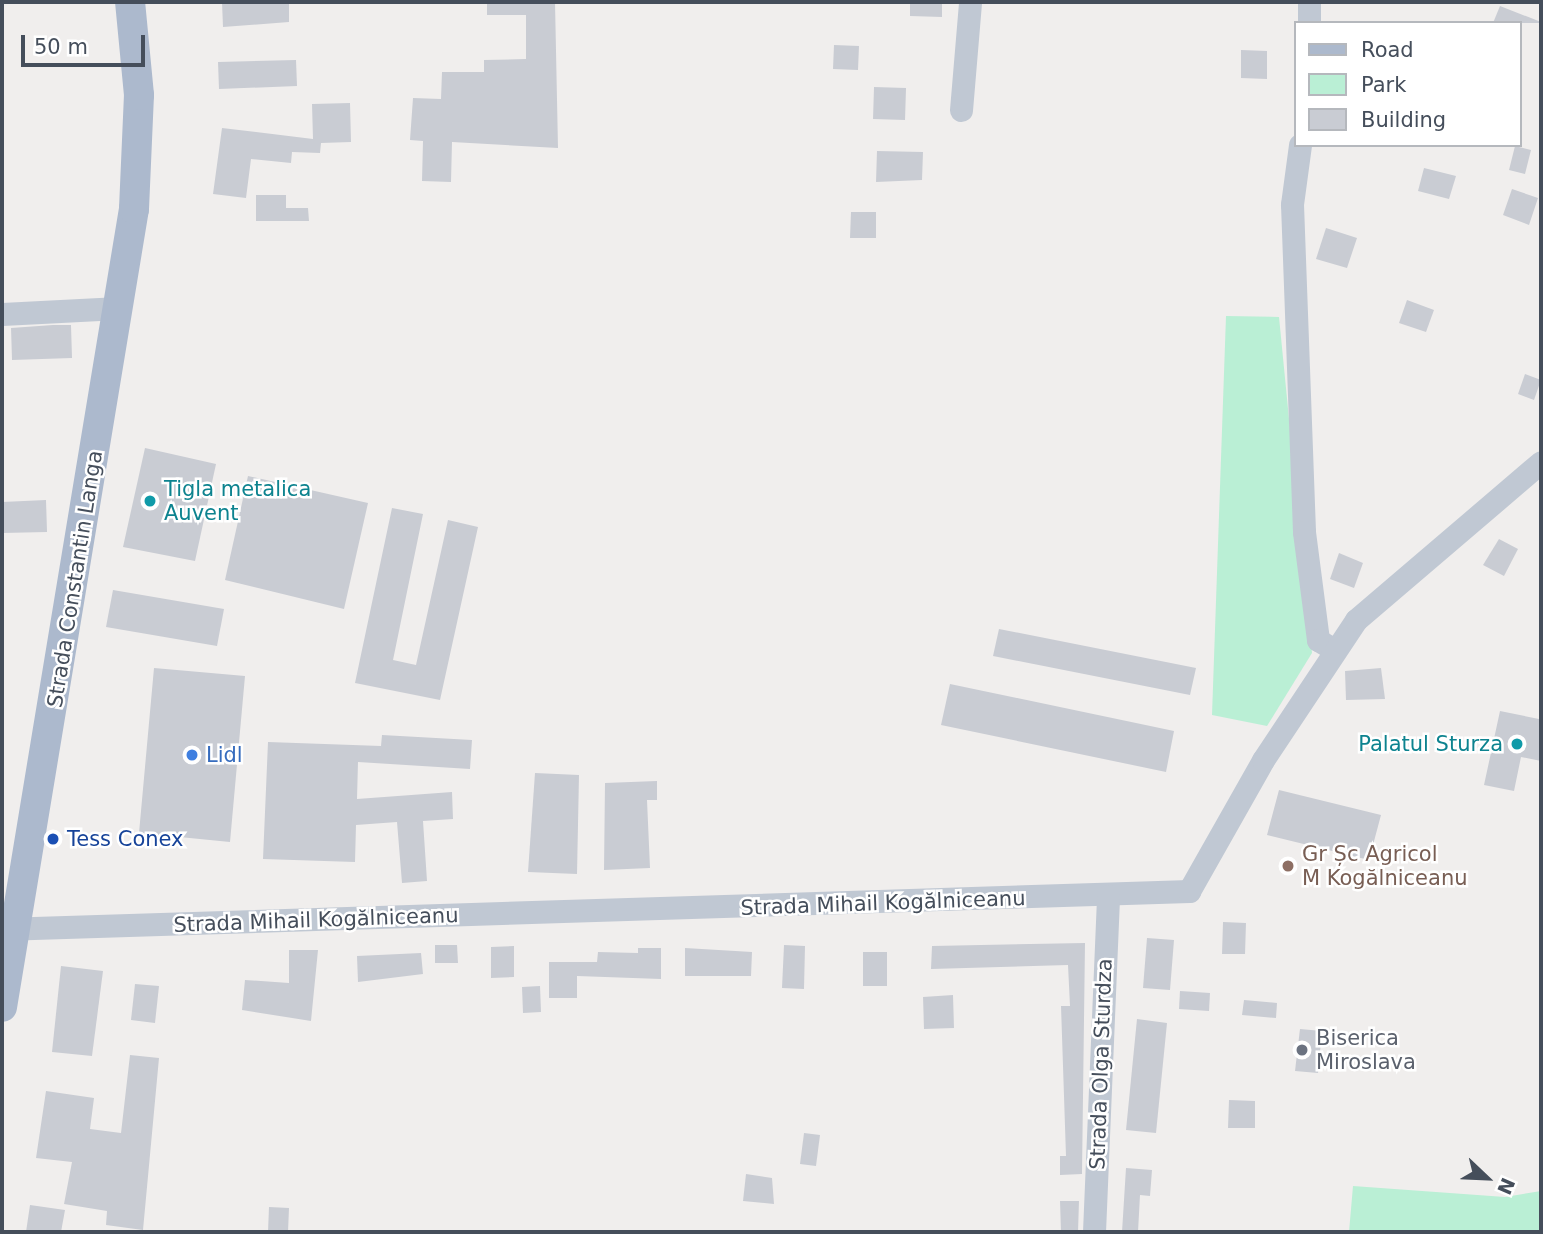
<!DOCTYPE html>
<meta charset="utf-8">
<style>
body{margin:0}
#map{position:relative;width:1543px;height:1234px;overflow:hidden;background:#f0eeed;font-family:"DejaVu Sans",sans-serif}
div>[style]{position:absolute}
.green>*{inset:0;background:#baefd5}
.building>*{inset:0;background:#c9ccd3}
.minor>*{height:23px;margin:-11.5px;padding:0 11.5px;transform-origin:11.5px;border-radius:11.5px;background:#c0c8d3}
.major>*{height:30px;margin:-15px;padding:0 15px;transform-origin:15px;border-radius:15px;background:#acb9cd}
.dots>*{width:19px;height:19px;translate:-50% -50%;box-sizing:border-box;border:4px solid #fff;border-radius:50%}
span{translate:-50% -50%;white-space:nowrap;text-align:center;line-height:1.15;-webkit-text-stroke:5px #fff;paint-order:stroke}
.culture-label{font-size:21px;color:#0d838f}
.left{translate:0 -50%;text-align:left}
.right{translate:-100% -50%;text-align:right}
.street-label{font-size:21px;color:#454e5b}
.shop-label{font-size:21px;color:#366cbe}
.transit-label{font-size:21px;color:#164399}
.education-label{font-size:21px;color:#785e54}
.worship-label{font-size:21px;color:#5b616d}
.frame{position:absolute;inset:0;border:4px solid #454e5b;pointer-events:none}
.legend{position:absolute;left:1294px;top:21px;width:228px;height:126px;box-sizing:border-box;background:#fff;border:2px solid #b5b8bd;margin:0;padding:9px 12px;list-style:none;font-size:21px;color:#454e5b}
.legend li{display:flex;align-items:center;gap:14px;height:35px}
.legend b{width:35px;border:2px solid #b5b8bd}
.north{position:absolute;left:1452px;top:1143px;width:70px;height:70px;-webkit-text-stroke:5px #fff;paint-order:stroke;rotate:113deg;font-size:19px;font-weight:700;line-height:28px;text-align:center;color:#454e5b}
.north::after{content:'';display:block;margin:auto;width:24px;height:32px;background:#454e5b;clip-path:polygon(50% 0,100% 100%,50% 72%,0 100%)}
.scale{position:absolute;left:21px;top:35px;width:124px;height:32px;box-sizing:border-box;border:4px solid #454e5b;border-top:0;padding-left:9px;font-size:21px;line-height:24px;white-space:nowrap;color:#454e5b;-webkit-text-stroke:5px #fff;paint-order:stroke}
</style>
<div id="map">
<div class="green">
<i style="clip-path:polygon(1226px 316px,1279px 317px,1312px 653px,1267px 726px,1212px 715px)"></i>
<i style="clip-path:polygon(1353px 1186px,1505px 1197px,1541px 1191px,1541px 1232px,1349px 1232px)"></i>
</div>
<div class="building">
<i style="clip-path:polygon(222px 2px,289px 2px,289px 22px,223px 27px)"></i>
<i style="clip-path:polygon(487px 2px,555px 2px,558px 148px,452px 142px,451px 182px,422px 181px,423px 141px,410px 140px,413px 98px,441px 99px,442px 72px,484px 72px,484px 60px,526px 59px,526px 15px,487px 15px)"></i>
<i style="clip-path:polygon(910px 2px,942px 2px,942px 17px,910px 16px)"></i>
<i style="clip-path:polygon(1500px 6px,1541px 22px,1540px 23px,1493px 23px)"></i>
<i style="clip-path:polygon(834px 45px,859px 46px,858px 70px,833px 69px)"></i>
<i style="clip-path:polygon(1241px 50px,1267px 51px,1267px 79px,1241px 78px)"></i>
<i style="clip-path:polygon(296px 60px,297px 86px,219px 89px,218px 62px)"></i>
<i style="clip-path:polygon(874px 87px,906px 88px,905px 120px,873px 119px)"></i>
<i style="clip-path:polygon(350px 103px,351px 142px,321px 143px,320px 153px,292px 152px,291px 163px,251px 159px,246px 198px,213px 194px,222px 128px,313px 139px,312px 104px)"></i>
<i style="clip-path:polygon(1515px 146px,1531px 150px,1525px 174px,1509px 170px)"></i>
<i style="clip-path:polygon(877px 151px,923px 152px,922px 180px,876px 182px)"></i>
<i style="clip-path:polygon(1424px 168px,1456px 176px,1449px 199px,1418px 191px)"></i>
<i style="clip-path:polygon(1512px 189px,1538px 198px,1529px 225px,1503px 215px)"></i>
<i style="clip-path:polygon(256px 195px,286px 195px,286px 208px,308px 208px,309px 221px,256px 221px)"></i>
<i style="clip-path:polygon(851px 212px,876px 212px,876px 238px,850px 238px)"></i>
<i style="clip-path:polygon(1326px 228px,1357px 238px,1347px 268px,1316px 259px)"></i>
<i style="clip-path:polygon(1407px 300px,1434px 310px,1426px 332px,1399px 323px)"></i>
<i style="clip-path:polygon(53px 325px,71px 325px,72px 358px,12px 360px,11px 328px)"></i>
<i style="clip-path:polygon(1525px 374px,1541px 380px,1534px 400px,1518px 394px)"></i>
<i style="clip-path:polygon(145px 448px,216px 464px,195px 561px,123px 547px)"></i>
<i style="clip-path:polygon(248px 476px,368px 503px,344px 609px,225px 580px)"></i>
<i style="clip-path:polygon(46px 500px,47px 532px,2px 533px,2px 502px)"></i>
<i style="clip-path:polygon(392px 508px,423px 514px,393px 660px,416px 665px,448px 520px,478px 527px,440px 700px,355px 683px)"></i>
<i style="clip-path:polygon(1499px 539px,1518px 549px,1504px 576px,1483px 565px)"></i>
<i style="clip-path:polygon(1339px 553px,1363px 563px,1354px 588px,1330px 579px)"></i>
<i style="clip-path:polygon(113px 590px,224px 609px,217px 646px,106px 627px)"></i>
<i style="clip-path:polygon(999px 629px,1196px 668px,1190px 695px,993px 656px)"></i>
<i style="clip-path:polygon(154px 668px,245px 676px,230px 842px,139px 833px)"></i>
<i style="clip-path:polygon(1381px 668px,1385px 699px,1346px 700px,1345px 671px)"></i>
<i style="clip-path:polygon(950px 684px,1174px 731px,1166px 772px,941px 725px)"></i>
<i style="clip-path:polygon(1500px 711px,1539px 719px,1541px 761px,1521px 757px,1514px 791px,1484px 785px)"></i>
<i style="clip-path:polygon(382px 735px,472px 740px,470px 769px,358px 762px,357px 799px,452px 792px,453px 819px,423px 821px,427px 881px,402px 883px,397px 822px,356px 825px,355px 862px,263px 859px,268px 742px,381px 746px)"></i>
<i style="clip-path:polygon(535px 773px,579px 775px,577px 874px,528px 872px)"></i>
<i style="clip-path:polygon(657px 781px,657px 800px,647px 800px,650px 868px,604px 870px,605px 783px)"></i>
<i style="clip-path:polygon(1279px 790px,1381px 815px,1369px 860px,1267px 835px)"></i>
<i style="clip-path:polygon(1223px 922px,1246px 923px,1245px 954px,1222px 954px)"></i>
<i style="clip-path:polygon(1147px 938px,1174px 940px,1170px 990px,1143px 988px)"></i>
<i style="clip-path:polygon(1085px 943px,1082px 1174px,1060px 1175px,1060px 1156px,1066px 1156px,1061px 1006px,1070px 1006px,1068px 965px,931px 969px,932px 946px)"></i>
<i style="clip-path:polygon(435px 945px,457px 945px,458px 963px,435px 963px)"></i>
<i style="clip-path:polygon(784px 945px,805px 946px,804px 989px,782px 988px)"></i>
<i style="clip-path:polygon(514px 946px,514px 977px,491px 978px,491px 947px)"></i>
<i style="clip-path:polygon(638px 948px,661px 948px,661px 979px,577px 976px,577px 998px,549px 998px,549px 962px,597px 962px,598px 952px,638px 953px)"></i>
<i style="clip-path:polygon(685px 948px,752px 952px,751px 976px,685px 976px)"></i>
<i style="clip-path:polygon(289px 950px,318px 950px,311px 1021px,242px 1010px,245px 980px,289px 983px)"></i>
<i style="clip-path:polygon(863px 952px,887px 952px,887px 986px,863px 986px)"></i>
<i style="clip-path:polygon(421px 953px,423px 974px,358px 982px,357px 956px)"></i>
<i style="clip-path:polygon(61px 966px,103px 971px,92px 1056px,52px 1052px)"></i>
<i style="clip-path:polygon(135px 984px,159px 986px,155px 1023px,131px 1020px)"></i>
<i style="clip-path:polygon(540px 986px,541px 1012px,523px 1013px,522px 987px)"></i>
<i style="clip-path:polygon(1180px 991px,1210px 993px,1209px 1011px,1179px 1009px)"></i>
<i style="clip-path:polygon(953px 995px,954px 1028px,924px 1029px,923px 997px)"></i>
<i style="clip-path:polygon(1244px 1000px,1277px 1003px,1276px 1018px,1242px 1015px)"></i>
<i style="clip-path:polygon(1137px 1019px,1167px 1023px,1156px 1133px,1126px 1130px)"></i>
<i style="clip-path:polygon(1300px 1029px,1322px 1031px,1318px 1073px,1295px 1071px)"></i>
<i style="clip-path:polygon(130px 1055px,159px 1058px,143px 1230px,106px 1225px,107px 1211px,64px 1204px,72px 1162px,36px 1158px,46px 1091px,94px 1098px,90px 1129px,121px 1133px)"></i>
<i style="clip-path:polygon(1229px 1100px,1255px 1101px,1255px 1128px,1228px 1128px)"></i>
<i style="clip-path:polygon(804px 1133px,820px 1135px,816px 1166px,800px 1164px)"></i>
<i style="clip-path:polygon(1126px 1168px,1152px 1170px,1150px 1196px,1140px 1195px,1138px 1232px,1122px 1232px)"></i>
<i style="clip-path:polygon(746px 1174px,772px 1178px,774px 1204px,743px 1201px)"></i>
<i style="clip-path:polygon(1060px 1201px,1079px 1201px,1078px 1232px,1061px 1232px)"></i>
<i style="clip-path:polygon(30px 1205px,65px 1210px,61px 1232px,26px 1232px)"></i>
<i style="clip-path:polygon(269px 1207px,289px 1208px,288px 1232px,268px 1232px)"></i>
</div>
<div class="minor">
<i style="left:1309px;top:23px;width:21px;rotate:-90deg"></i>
<i style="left:961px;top:110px;width:108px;rotate:-85.2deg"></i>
<i style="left:1300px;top:145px;width:60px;rotate:97.7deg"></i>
<i style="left:1292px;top:204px;width:328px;rotate:87.9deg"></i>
<i style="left:1304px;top:532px;width:109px;rotate:82.6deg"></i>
<i style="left:1318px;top:640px;width:17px;rotate:31deg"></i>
<i style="left:2px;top:314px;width:117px;rotate:-2.9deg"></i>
<i style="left:2px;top:929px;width:1188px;rotate:-1.83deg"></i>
<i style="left:1189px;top:891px;width:150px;rotate:-60.5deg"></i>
<i style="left:1263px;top:760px;width:168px;rotate:-56.4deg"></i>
<i style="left:1356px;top:620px;width:243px;rotate:-40.5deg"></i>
<i style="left:1094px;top:1232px;width:336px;rotate:-87.6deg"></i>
</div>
<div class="major">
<i style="left:2px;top:1007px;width:809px;rotate:-80.61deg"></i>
<i style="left:134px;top:209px;width:114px;rotate:-87.5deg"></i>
<i style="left:139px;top:95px;width:93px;rotate:-95.5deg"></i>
</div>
<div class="dots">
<i style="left:150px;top:501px;background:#0f9aa8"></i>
<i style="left:1517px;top:744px;background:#0f9aa8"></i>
<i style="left:192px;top:755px;background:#3f7fe0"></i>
<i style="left:53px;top:839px;background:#1a4fb4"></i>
<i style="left:1288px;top:866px;background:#8d6e63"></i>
<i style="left:1302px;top:1050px;background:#6b7280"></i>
</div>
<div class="culture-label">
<span class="left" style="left:164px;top:501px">Tigla metalica<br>Auvent</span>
<span class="right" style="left:1503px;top:744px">Palatul Sturza</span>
</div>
<div class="street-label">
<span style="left:75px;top:579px;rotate:-81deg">Strada Constantin Langa</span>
<span style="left:883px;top:903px;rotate:-2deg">Strada Mihail Kogălniceanu</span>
<span style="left:316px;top:920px;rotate:-2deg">Strada Mihail Kogălniceanu</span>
<span style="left:1101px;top:1064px;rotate:-88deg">Strada Olga Sturdza</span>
</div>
<div class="shop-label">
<span class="left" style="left:206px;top:755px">Lidl</span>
</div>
<div class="transit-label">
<span class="left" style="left:67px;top:839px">Tess Conex</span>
</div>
<div class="education-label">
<span class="left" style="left:1302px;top:866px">Gr Șc Agricol<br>M Kogălniceanu</span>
</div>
<div class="worship-label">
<span class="left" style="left:1316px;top:1050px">Biserica<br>Miroslava</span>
</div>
<div class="frame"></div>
<ul class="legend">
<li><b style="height:9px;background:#acb9cd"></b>Road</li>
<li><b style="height:19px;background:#baefd5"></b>Park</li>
<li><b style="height:19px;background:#c9ccd3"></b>Building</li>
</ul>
<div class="north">N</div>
<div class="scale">50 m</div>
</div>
